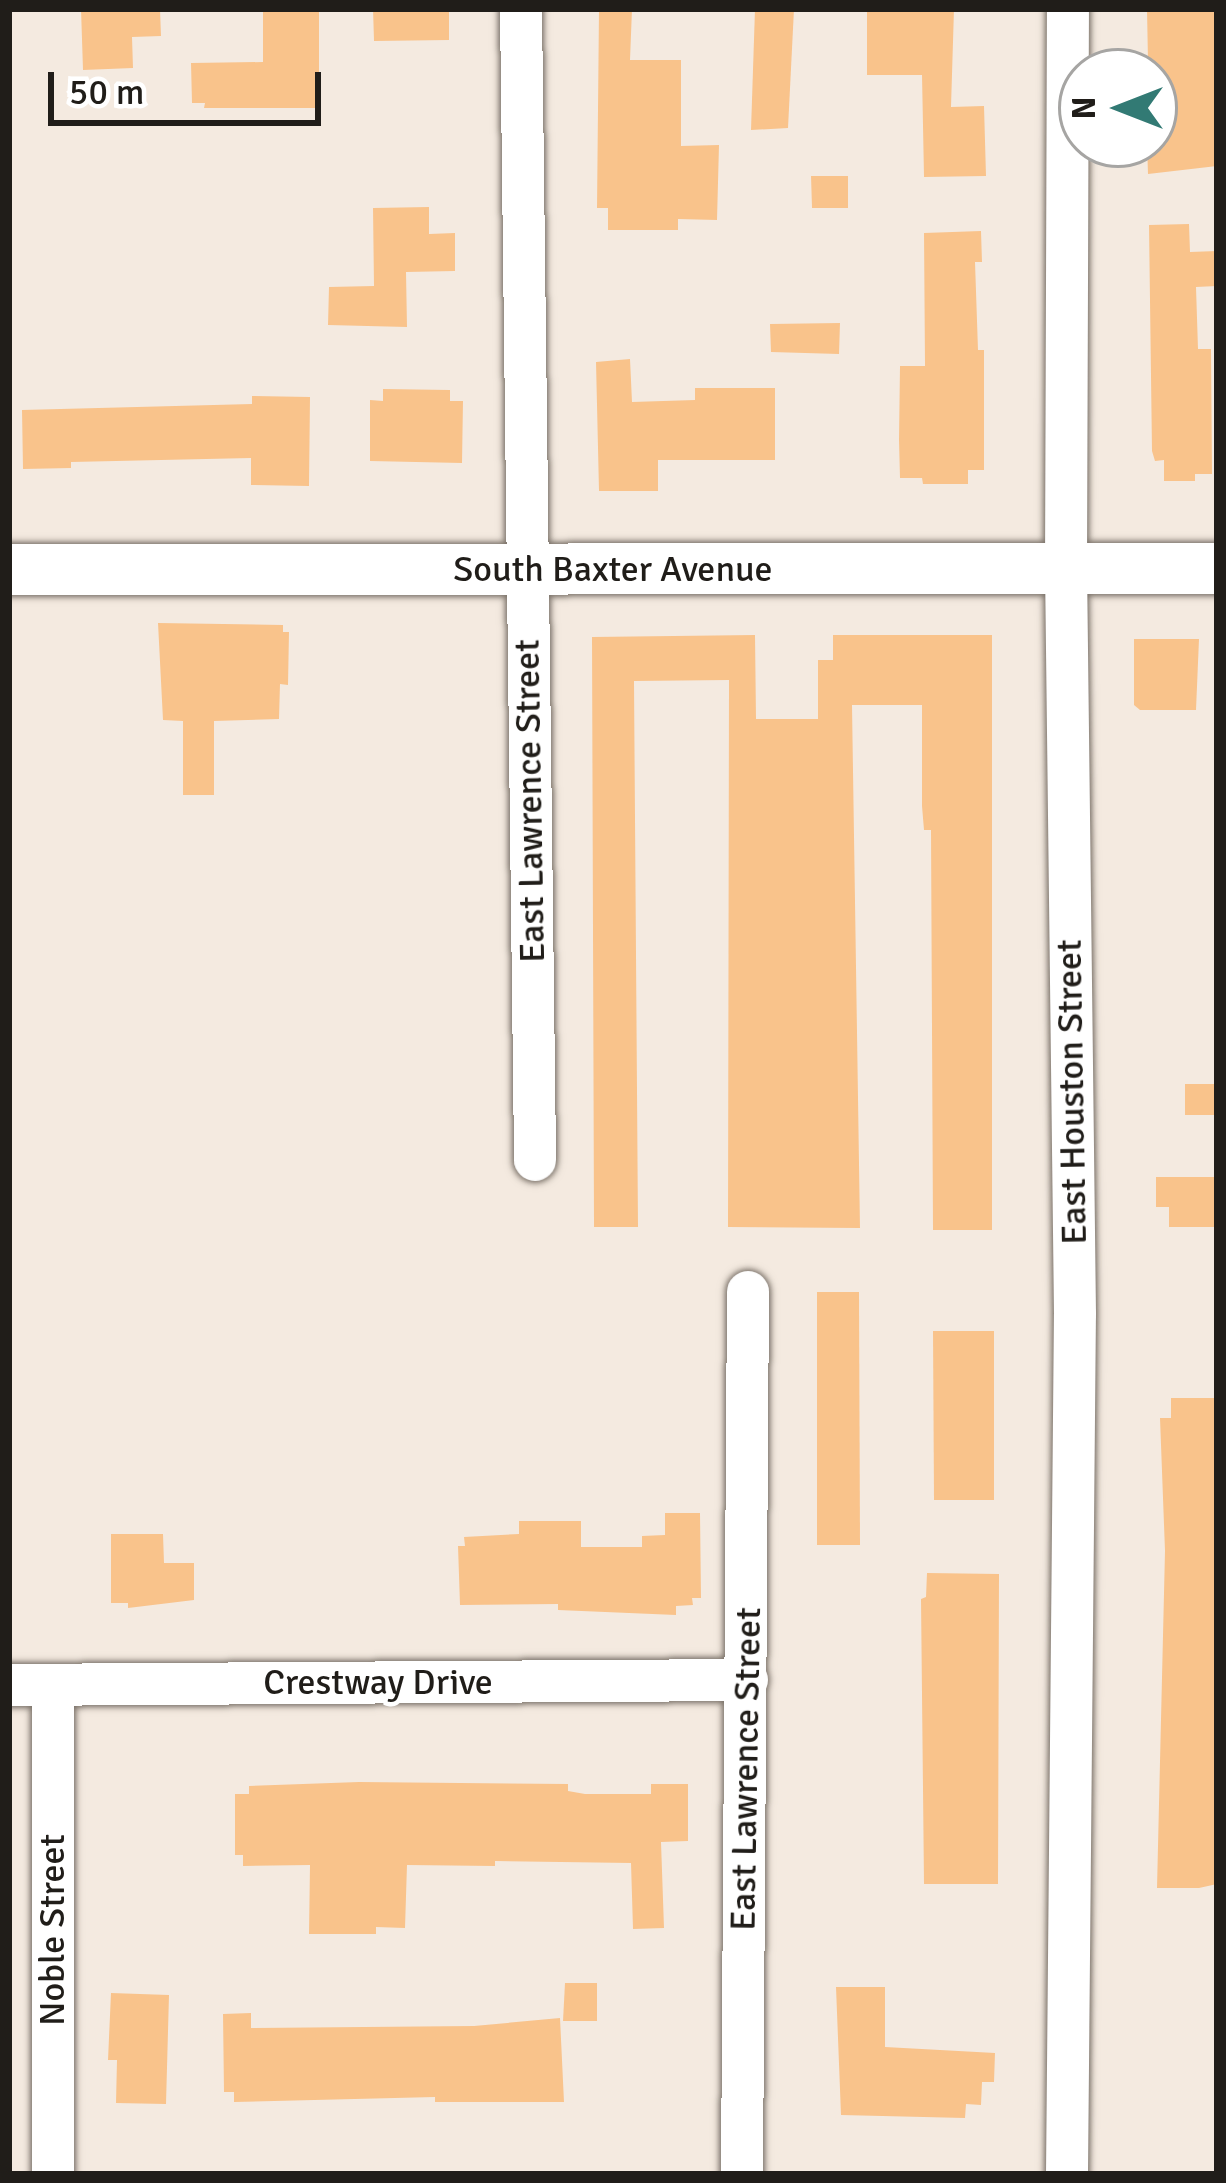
<!DOCTYPE html>
<style>
body{margin:0}
#map{position:relative;width:1226px;height:2183px;overflow:hidden;background:#f4eae0;font-family:Signika,sans-serif}
div>[style]{position:absolute}
.building>*{inset:0;background:#f9c38b}
.roads{filter:drop-shadow(0 0 3px #7c736a) drop-shadow(0 0 3px #7c736a)}
.minor>*{height:42px;margin:-21px;padding:0 21px;transform-origin:21px;border-radius:21px;background:#fff}
.tertiary>*{height:51px;margin:-25.5px;padding:0 25.5px;transform-origin:25.5px;border-radius:25.5px;background:#fff}
span{translate:-50% -50%;white-space:nowrap;text-align:center;line-height:1.15;-webkit-text-stroke:9px #fff;paint-order:stroke}
.street-label{font-size:36px;color:#201d19}
.frame{position:absolute;inset:0;border:12px solid #201d19;pointer-events:none}
.north{position:absolute;left:1058px;top:48px;width:120px;height:120px;box-sizing:border-box;background:#fff;border:3px solid #a6a5a3;border-radius:50%;rotate:270deg;font-size:33px;font-weight:700;line-height:48px;text-align:center;color:#201d19}
.north::after{content:'';display:block;margin:auto;width:42px;height:54px;background:#327a74;clip-path:polygon(50% 0,100% 100%,50% 72%,0 100%)}
.scale{position:absolute;left:48px;top:72px;width:273px;height:54px;box-sizing:border-box;border:6px solid #201d19;border-top:0;padding-left:15px;font-size:36px;line-height:42px;white-space:nowrap;color:#201d19;-webkit-text-stroke:9px #fff;paint-order:stroke}
</style>
<div id="map">
<div class="building">
<i style="clip-path:polygon(81px 9px,160px 9px,161px 36px,132px 37px,133px 68px,83px 70px)"></i>
<i style="clip-path:polygon(263px 9px,319px 9px,319px 108px,204px 108px,205px 103px,192px 103px,191px 63px,263px 62px)"></i>
<i style="clip-path:polygon(373px 9px,449px 9px,449px 40px,374px 41px)"></i>
<i style="clip-path:polygon(599px 9px,632px 9px,630px 60px,681px 60px,681px 146px,719px 145px,717px 220px,678px 219px,678px 230px,608px 230px,608px 208px,597px 208px)"></i>
<i style="clip-path:polygon(755px 9px,794px 9px,788px 128px,751px 130px)"></i>
<i style="clip-path:polygon(867px 9px,954px 9px,951px 107px,984px 106px,986px 176px,924px 177px,922px 75px,867px 75px)"></i>
<i style="clip-path:polygon(1147px 9px,1217px 9px,1217px 166px,1148px 174px,1147px 144px,1154px 144px,1154px 62px,1148px 62px)"></i>
<i style="clip-path:polygon(811px 176px,848px 176px,848px 208px,812px 208px)"></i>
<i style="clip-path:polygon(429px 207px,429px 234px,455px 233px,455px 271px,406px 272px,407px 327px,328px 325px,329px 287px,374px 286px,373px 208px)"></i>
<i style="clip-path:polygon(1189px 224px,1190px 252px,1217px 251px,1217px 286px,1196px 287px,1198px 349px,1211px 349px,1212px 474px,1195px 474px,1195px 481px,1164px 481px,1164px 460px,1155px 461px,1152px 451px,1149px 225px)"></i>
<i style="clip-path:polygon(981px 231px,982px 262px,975px 262px,978px 350px,984px 350px,984px 470px,968px 470px,968px 484px,923px 484px,922px 478px,900px 478px,899px 440px,900px 366px,925px 366px,924px 233px)"></i>
<i style="clip-path:polygon(840px 323px,839px 354px,771px 352px,770px 324px)"></i>
<i style="clip-path:polygon(630px 359px,632px 402px,695px 400px,695px 388px,775px 388px,775px 460px,658px 460px,658px 491px,599px 491px,596px 362px)"></i>
<i style="clip-path:polygon(383px 389px,450px 390px,450px 401px,463px 401px,462px 463px,370px 461px,370px 400px,383px 401px)"></i>
<i style="clip-path:polygon(252px 396px,310px 397px,309px 486px,251px 485px,251px 458px,71px 462px,71px 468px,23px 469px,22px 410px,252px 404px)"></i>
<i style="clip-path:polygon(158px 623px,283px 625px,283px 632px,289px 632px,288px 685px,280px 684px,279px 719px,214px 721px,214px 795px,183px 795px,183px 721px,163px 720px)"></i>
<i style="clip-path:polygon(755px 635px,756px 719px,818px 719px,818px 660px,833px 660px,833px 635px,992px 635px,992px 1230px,933px 1230px,931px 830px,924px 830px,922px 806px,922px 705px,852px 705px,860px 1228px,728px 1227px,729px 680px,634px 681px,638px 1227px,594px 1227px,592px 637px)"></i>
<i style="clip-path:polygon(1134px 639px,1199px 639px,1196px 710px,1140px 710px,1134px 705px)"></i>
<i style="clip-path:polygon(1185px 1084px,1217px 1084px,1217px 1115px,1185px 1115px)"></i>
<i style="clip-path:polygon(1156px 1177px,1217px 1177px,1217px 1227px,1169px 1227px,1169px 1207px,1156px 1207px)"></i>
<i style="clip-path:polygon(817px 1292px,859px 1292px,860px 1545px,817px 1545px)"></i>
<i style="clip-path:polygon(933px 1331px,994px 1331px,994px 1500px,934px 1500px)"></i>
<i style="clip-path:polygon(1171px 1398px,1217px 1398px,1217px 1884px,1199px 1888px,1157px 1888px,1165px 1551px,1160px 1418px,1171px 1418px)"></i>
<i style="clip-path:polygon(665px 1513px,700px 1513px,701px 1598px,692px 1598px,693px 1605px,676px 1606px,676px 1615px,558px 1610px,558px 1604px,460px 1605px,458px 1546px,465px 1546px,464px 1537px,519px 1534px,519px 1521px,581px 1521px,581px 1547px,642px 1547px,642px 1536px,665px 1535px)"></i>
<i style="clip-path:polygon(111px 1534px,163px 1534px,164px 1563px,194px 1563px,194px 1600px,128px 1608px,128px 1603px,111px 1603px)"></i>
<i style="clip-path:polygon(927px 1573px,999px 1574px,998px 1884px,924px 1884px,921px 1599px,926px 1597px)"></i>
<i style="clip-path:polygon(359px 1782px,568px 1784px,568px 1791px,585px 1794px,651px 1794px,651px 1784px,688px 1784px,688px 1841px,661px 1842px,664px 1928px,633px 1929px,631px 1863px,495px 1861px,495px 1866px,407px 1865px,405px 1928px,376px 1927px,376px 1934px,309px 1934px,310px 1865px,243px 1866px,243px 1855px,235px 1855px,235px 1794px,249px 1794px,249px 1786px)"></i>
<i style="clip-path:polygon(565px 1983px,597px 1983px,597px 2021px,563px 2021px)"></i>
<i style="clip-path:polygon(836px 1987px,885px 1987px,885px 2047px,995px 2053px,994px 2082px,982px 2082px,981px 2105px,966px 2104px,965px 2118px,841px 2115px)"></i>
<i style="clip-path:polygon(111px 1993px,169px 1995px,166px 2104px,116px 2103px,117px 2060px,108px 2060px)"></i>
<i style="clip-path:polygon(251px 2013px,251px 2028px,474px 2026px,560px 2018px,564px 2102px,435px 2102px,435px 2097px,234px 2102px,234px 2092px,224px 2092px,223px 2014px)"></i>
</div>
<div class="roads">
<div class="minor">
<i style="left:521px;top:9px;width:1151px;rotate:89.3deg"></i>
<i style="left:9px;top:1685px;width:738px;rotate:-0.39deg"></i>
<i style="left:53px;top:1686px;width:488px;rotate:90deg"></i>
<i style="left:742px;top:2174px;width:882px;rotate:-89.61deg"></i>
<i style="left:1067px;top:2174px;width:860px;rotate:-89.47deg"></i>
<i style="left:1075px;top:1314px;width:745px;rotate:-90.69deg"></i>
<i style="left:1066px;top:569px;width:560px;rotate:-89.8deg"></i>
</div>
<div class="tertiary">
<i style="left:9px;top:569px;width:1208px;rotate:-0.05deg"></i>
</div>
</div>
<div class="street-label">
<span style="left:613px;top:570px">South Baxter Avenue</span>
<span style="left:530px;top:801px;rotate:-91deg">East Lawrence Street</span>
<span style="left:1072px;top:1092px;rotate:-91deg">East Houston Street</span>
<span style="left:378px;top:1683px">Crestway Drive</span>
<span style="left:746px;top:1769px;rotate:-89deg">East Lawrence Street</span>
<span style="left:53px;top:1930px;rotate:-90deg">Noble Street</span>
</div>
<div class="frame"></div>
<div class="north">N</div>
<div class="scale">50 m</div>
</div>
